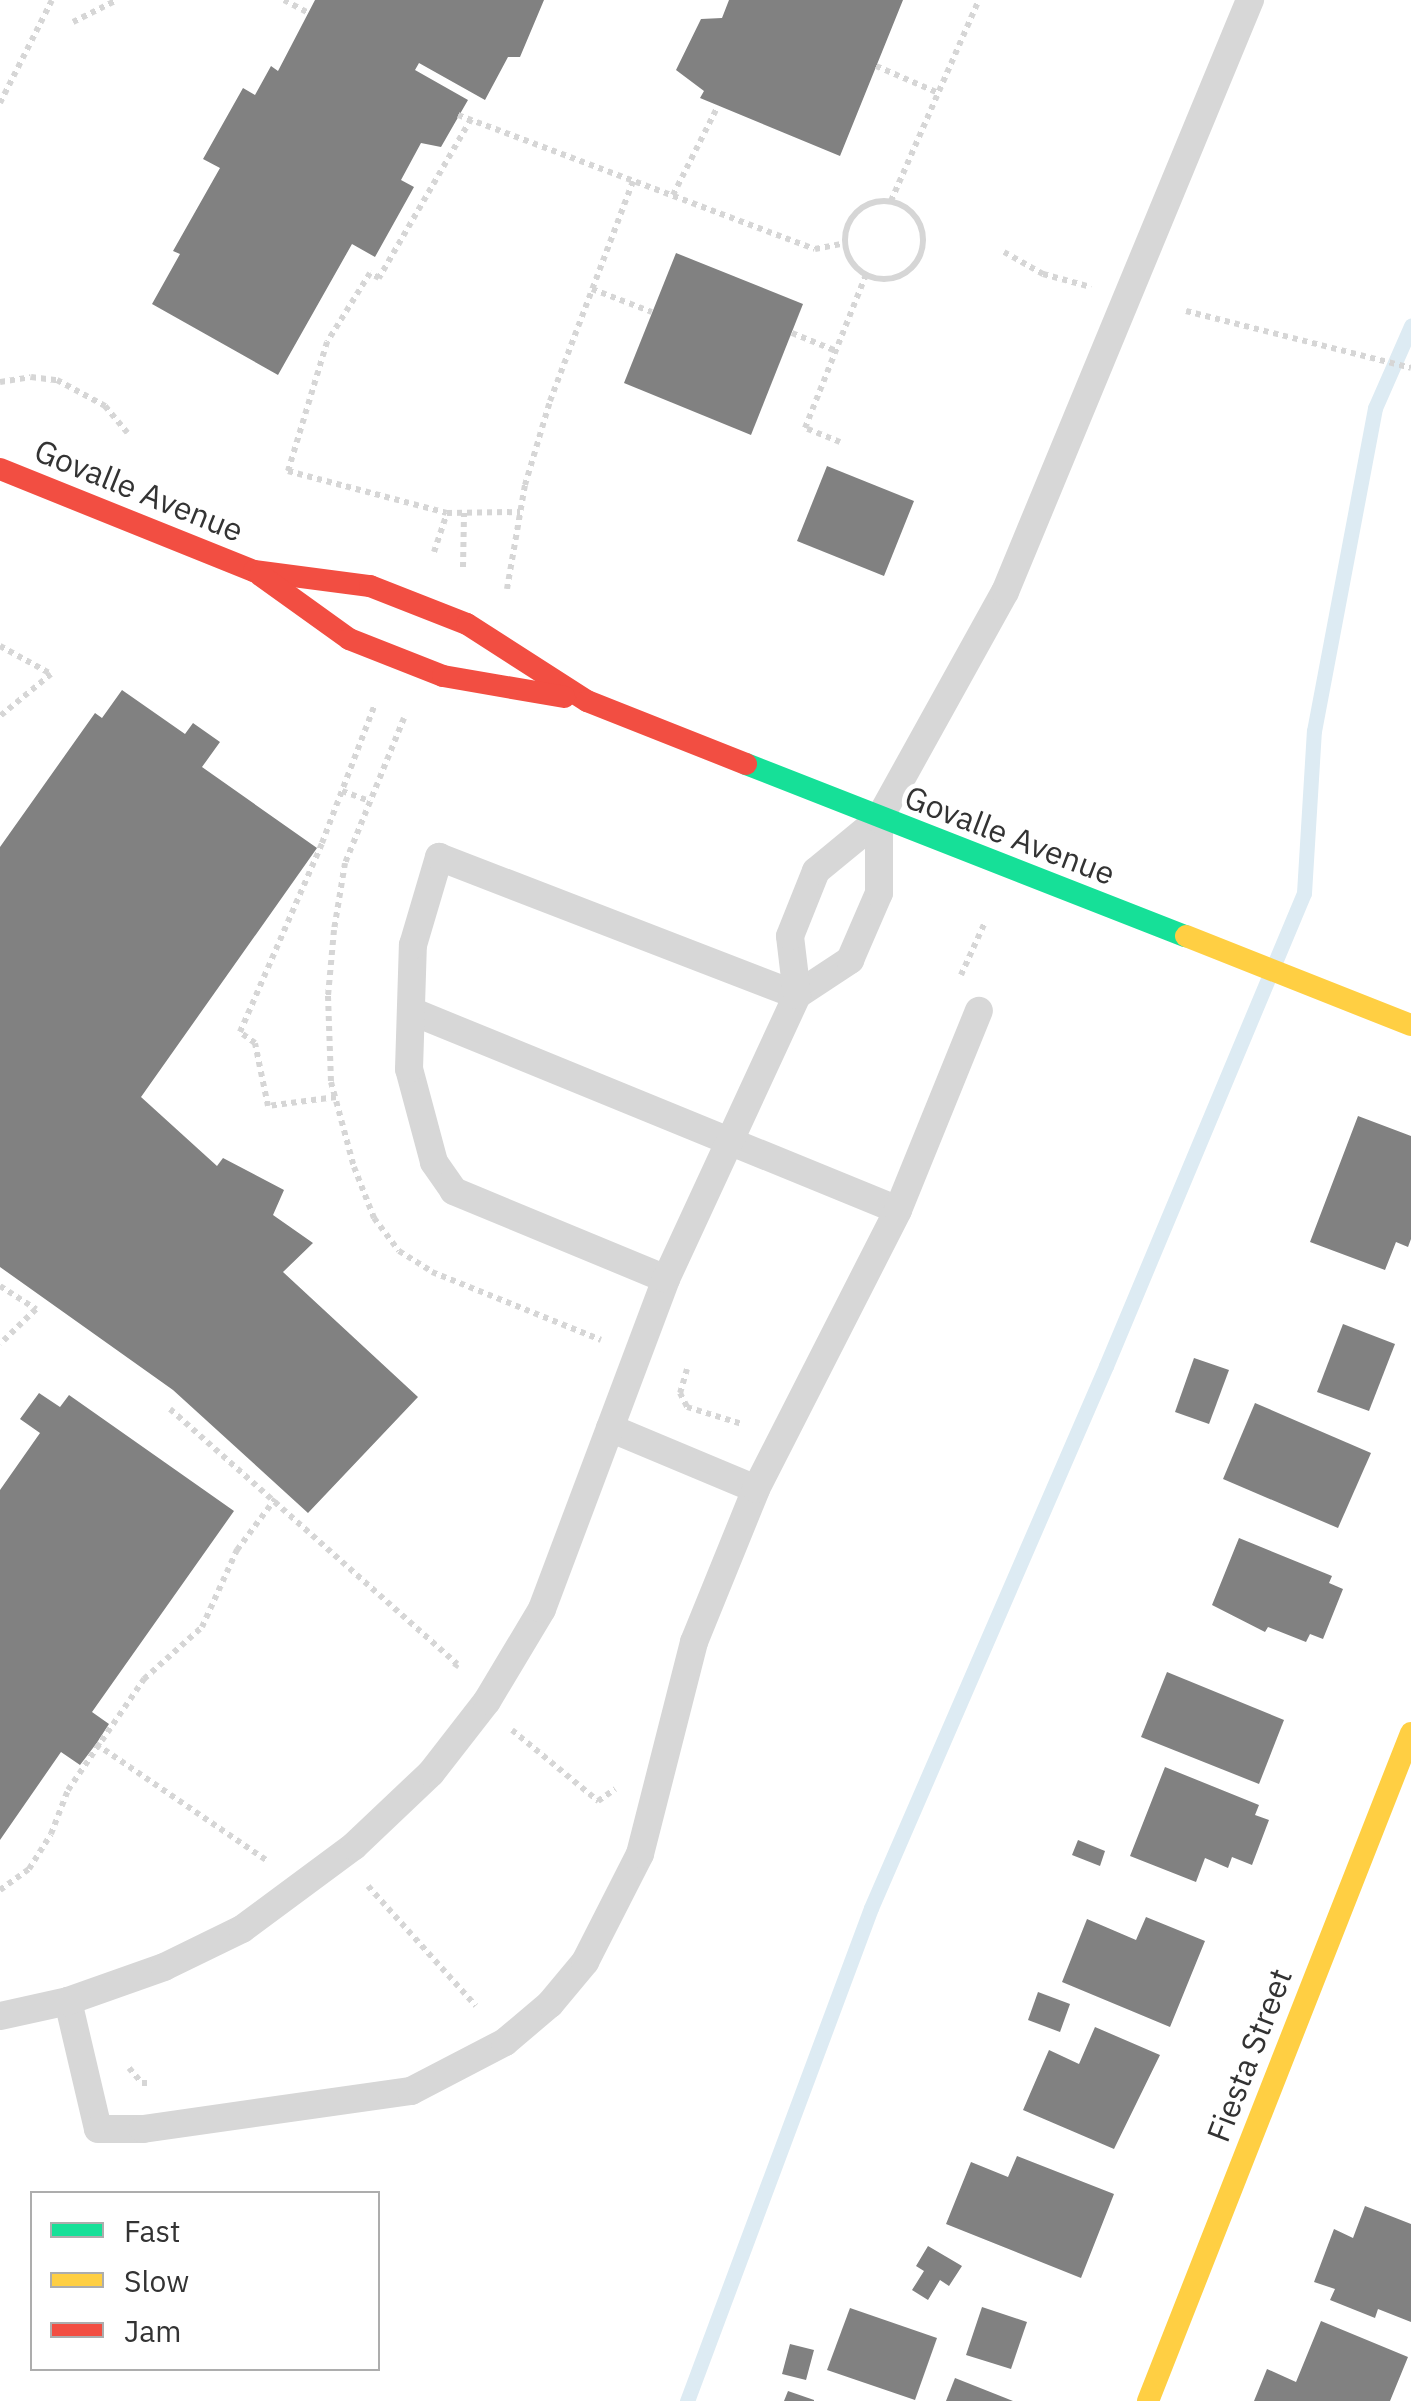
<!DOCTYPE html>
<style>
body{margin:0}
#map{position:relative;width:1411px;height:2401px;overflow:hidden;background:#fff;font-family:"IBM Plex Sans",sans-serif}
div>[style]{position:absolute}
.stream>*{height:15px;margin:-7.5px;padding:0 7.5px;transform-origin:7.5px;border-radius:7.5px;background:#ddebf3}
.building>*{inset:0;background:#818181}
.path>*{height:6px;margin-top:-3px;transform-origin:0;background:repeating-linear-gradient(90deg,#d6d6d6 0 5px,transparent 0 10px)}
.path>.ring{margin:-3px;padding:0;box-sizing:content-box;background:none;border:6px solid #d6d6d6;border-radius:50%}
.lane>*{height:28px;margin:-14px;padding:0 14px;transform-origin:14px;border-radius:14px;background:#d7d7d7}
.fast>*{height:22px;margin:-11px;padding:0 11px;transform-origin:11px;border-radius:11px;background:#16e098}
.slow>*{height:22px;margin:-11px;padding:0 11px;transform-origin:11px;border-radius:11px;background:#ffcf43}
.jam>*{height:22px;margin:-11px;padding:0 11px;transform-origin:11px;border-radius:11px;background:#f24e42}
span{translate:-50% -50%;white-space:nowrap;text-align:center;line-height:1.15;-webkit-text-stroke:10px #fff;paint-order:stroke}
.street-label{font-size:32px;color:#333}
.legend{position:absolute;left:30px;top:2191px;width:350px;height:180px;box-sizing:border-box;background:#fff;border:2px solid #adadad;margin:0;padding:12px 18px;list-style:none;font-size:30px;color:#333}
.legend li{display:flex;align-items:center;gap:20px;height:50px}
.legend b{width:50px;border:2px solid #adadad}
</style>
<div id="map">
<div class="stream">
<i style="left:687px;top:2401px;width:526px;rotate:-69.53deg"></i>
<i style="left:871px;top:1908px;width:591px;rotate:-66.56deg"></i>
<i style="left:1106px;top:1366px;width:513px;rotate:-67.29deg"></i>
<i style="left:1304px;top:893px;width:162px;rotate:-86.5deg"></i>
<i style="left:1314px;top:731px;width:329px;rotate:-79.3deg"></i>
<i style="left:1375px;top:408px;width:90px;rotate:-66.3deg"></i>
</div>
<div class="building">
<i style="clip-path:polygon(315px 0,544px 0,520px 57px,508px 57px,485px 100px,419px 63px,415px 70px,468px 100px,441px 147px,421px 143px,401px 180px,414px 187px,375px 257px,352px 244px,278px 375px,152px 304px,180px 254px,173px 251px,220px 168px,203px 159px,243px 88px,255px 95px,271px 66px,278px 71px)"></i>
<i style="clip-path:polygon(729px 0,903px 0,840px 156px,700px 98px,704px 91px,676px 70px,701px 19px,722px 18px)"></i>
<i style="clip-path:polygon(676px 253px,803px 304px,751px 435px,624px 383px)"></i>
<i style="clip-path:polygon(827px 466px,914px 501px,884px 576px,797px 541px)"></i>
<i style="clip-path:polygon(122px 690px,185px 734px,193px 723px,220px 742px,202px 767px,317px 848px,141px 1097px,217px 1166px,223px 1158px,284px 1190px,273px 1215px,313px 1243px,283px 1272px,418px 1397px,308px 1513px,173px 1390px,0 1267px,0 847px,95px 713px,102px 718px)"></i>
<i style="clip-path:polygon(1358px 1116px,1411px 1136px,1411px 1239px,1408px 1247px,1396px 1242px,1385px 1270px,1310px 1242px)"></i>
<i style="clip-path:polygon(1343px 1324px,1395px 1344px,1369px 1411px,1317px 1392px)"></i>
<i style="clip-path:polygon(1194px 1358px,1229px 1370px,1209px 1424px,1175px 1412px)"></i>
<i style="clip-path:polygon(39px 1393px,60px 1407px,69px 1395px,234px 1511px,92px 1712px,109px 1724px,96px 1744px,80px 1765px,61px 1752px,0 1840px,0 1490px,40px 1433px,20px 1419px)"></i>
<i style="clip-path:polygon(1255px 1403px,1371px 1453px,1338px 1528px,1223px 1479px)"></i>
<i style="clip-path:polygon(1239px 1538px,1332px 1576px,1329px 1583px,1343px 1589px,1323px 1639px,1310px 1634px,1306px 1642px,1268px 1627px,1265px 1632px,1212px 1605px)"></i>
<i style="clip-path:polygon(1167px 1672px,1284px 1720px,1259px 1784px,1141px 1737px)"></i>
<i style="clip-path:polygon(1165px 1767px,1259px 1805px,1255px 1815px,1269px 1820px,1252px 1865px,1232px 1857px,1228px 1868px,1205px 1858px,1196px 1882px,1130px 1856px)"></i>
<i style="clip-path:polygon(1078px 1840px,1105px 1851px,1100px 1866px,1072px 1855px)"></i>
<i style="clip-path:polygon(1146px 1917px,1205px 1941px,1170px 2027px,1062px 1982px,1087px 1919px,1136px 1940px)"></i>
<i style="clip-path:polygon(1038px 1992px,1070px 2004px,1060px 2032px,1028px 2020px)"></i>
<i style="clip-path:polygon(1095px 2027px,1160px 2055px,1114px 2149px,1023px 2110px,1049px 2050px,1079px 2064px)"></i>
<i style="clip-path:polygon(1017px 2156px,1114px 2194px,1081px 2278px,946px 2224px,971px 2162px,1008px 2177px)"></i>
<i style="clip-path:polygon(1365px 2206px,1411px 2224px,1411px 2322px,1378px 2309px,1375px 2318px,1330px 2300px,1335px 2289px,1314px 2282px,1334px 2229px,1353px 2238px)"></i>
<i style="clip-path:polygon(928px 2246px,962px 2266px,949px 2286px,940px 2280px,928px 2300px,912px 2290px,924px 2271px,916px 2266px)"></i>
<i style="clip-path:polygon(982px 2307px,1027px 2322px,1011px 2369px,966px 2355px)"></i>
<i style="clip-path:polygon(850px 2308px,937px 2338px,915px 2400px,827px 2370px)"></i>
<i style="clip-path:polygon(1321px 2321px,1408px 2357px,1390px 2401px,1254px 2401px,1267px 2369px,1296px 2382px)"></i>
<i style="clip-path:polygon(790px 2344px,814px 2350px,806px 2380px,782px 2374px)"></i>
<i style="clip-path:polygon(955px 2378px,1013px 2401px,946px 2401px)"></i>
<i style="clip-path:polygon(788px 2391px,814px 2400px,814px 2401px,784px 2401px)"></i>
</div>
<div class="path">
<i style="left:284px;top:0;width:27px;rotate:28deg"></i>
<i style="left:73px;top:22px;width:49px;rotate:-26.6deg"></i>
<i style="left:876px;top:66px;width:68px;rotate:23.5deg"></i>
<i style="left:0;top:103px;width:115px;rotate:-63.2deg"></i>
<i style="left:458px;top:115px;width:381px;rotate:20.6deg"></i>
<i style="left:815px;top:249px;width:31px;rotate:-11deg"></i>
<i style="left:471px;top:119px;width:184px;rotate:120.1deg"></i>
<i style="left:379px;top:278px;width:10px;rotate:-151deg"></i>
<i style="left:370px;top:273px;width:81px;rotate:121.9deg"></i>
<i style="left:327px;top:342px;width:135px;rotate:106.8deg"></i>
<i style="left:288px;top:471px;width:164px;rotate:14.8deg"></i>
<i style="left:447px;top:513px;width:73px;rotate:-0.8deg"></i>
<i style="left:673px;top:195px;width:100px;rotate:-63.2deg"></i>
<i class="ring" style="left:845px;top:201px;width:72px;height:72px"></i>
<i style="left:891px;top:201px;width:219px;rotate:-66.4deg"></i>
<i style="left:1004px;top:252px;width:45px;rotate:29.4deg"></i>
<i style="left:1043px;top:274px;width:50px;rotate:15.2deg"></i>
<i style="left:592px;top:289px;width:64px;rotate:21deg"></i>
<i style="left:1186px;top:311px;width:232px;rotate:14.2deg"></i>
<i style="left:792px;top:333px;width:48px;rotate:22.2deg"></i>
<i style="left:0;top:382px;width:31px;rotate:-9deg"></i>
<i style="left:31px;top:377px;width:26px;rotate:7deg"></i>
<i style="left:57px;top:380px;width:55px;rotate:28.4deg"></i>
<i style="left:105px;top:406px;width:35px;rotate:50deg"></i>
<i style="left:840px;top:442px;width:38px;rotate:-158deg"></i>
<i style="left:805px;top:428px;width:165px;rotate:-68.3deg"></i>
<i style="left:434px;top:552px;width:41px;rotate:-71.6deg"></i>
<i style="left:463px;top:567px;width:54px;rotate:-88.9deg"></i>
<i style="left:507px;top:589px;width:106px;rotate:-80.2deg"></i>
<i style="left:525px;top:485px;width:88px;rotate:-73.4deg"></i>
<i style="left:550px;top:401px;width:235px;rotate:-69.3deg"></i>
<i style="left:0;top:646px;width:58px;rotate:28.8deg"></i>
<i style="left:51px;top:674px;width:66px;rotate:140.5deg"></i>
<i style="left:404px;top:718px;width:157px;rotate:112.1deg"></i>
<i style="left:345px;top:863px;width:68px;rotate:99.3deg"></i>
<i style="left:334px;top:930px;width:66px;rotate:95.2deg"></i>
<i style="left:328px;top:996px;width:86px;rotate:88deg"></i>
<i style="left:331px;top:1082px;width:88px;rotate:74.9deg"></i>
<i style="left:354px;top:1167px;width:55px;rotate:68.6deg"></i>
<i style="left:374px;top:1218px;width:41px;rotate:52.9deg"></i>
<i style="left:399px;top:1251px;width:39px;rotate:32deg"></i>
<i style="left:432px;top:1272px;width:182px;rotate:21.9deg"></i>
<i style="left:342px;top:791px;width:30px;rotate:20deg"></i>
<i style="left:961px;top:975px;width:58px;rotate:-65.6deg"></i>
<i style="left:336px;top:1097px;width:69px;rotate:172.5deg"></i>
<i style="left:268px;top:1106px;width:64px;rotate:-101.7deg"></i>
<i style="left:255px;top:1043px;width:19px;rotate:-144deg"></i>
<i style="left:240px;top:1032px;width:206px;rotate:-66.5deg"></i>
<i style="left:322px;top:843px;width:149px;rotate:-69.1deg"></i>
<i style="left:0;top:1286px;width:43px;rotate:32.6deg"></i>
<i style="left:36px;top:1309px;width:50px;rotate:135.8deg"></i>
<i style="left:687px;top:1369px;width:25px;rotate:106deg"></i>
<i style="left:680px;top:1393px;width:16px;rotate:63deg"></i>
<i style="left:687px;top:1407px;width:58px;rotate:17.2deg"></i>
<i style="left:170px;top:1409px;width:384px;rotate:41.6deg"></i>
<i style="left:457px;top:1664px;width:4px;rotate:124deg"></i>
<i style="left:512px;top:1730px;width:112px;rotate:39.5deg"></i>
<i style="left:598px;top:1801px;width:21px;rotate:-35deg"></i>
<i style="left:96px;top:1744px;width:206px;rotate:34.3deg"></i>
<i style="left:368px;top:1886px;width:161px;rotate:48deg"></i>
<i style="left:0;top:1890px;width:36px;rotate:-36deg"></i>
<i style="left:29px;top:1869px;width:41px;rotate:-57.8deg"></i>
<i style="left:51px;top:1834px;width:47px;rotate:-68.9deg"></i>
<i style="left:68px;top:1790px;width:135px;rotate:-55.6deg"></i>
<i style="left:144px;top:1679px;width:78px;rotate:-41.9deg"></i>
<i style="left:202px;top:1627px;width:85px;rotate:-65.6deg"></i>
<i style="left:237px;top:1550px;width:64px;rotate:-53.3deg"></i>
<i style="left:129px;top:2068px;width:20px;rotate:49deg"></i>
<i style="left:142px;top:2083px;width:7px"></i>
</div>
<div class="lane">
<i style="left:797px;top:995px;width:64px;rotate:-33.4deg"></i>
<i style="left:850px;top:960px;width:73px;rotate:-66.6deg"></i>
<i style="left:879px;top:893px;width:74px;rotate:-90deg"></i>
<i style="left:411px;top:1011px;width:526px;rotate:22.23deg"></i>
<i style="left:666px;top:1279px;width:230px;rotate:-157.5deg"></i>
<i style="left:454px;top:1191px;width:35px;rotate:-125deg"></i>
<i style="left:434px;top:1162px;width:96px;rotate:-105deg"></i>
<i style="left:409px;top:1069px;width:124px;rotate:-88.2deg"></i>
<i style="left:413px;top:945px;width:92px;rotate:-73.5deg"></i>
<i style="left:439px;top:857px;width:384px;rotate:21.1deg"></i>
<i style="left:610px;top:1428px;width:158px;rotate:22.7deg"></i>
<i style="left:68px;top:2001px;width:131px;rotate:76.8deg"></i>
<i style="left:98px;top:2129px;width:45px"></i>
<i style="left:143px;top:2129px;width:271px;rotate:-8.1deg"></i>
<i style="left:411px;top:2091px;width:106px;rotate:-27.5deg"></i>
<i style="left:505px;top:2042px;width:59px;rotate:-40.2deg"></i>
<i style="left:550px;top:2004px;width:55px;rotate:-50.2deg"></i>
<i style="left:585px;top:1962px;width:121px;rotate:-63deg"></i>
<i style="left:640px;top:1854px;width:219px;rotate:-75.7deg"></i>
<i style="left:694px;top:1642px;width:165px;rotate:-67.9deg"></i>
<i style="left:756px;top:1489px;width:313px;rotate:-63deg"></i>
<i style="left:898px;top:1210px;width:215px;rotate:-67.9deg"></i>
<i style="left:0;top:2016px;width:70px;rotate:-12.4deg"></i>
<i style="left:68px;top:2001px;width:102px;rotate:-19.5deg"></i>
<i style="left:164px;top:1967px;width:87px;rotate:-26deg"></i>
<i style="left:242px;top:1929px;width:139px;rotate:-36.5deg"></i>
<i style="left:354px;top:1846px;width:106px;rotate:-43.5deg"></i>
<i style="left:431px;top:1773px;width:91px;rotate:-52.1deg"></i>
<i style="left:487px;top:1701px;width:107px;rotate:-59.1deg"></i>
<i style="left:542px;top:1609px;width:353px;rotate:-69.4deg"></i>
<i style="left:666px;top:1279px;width:313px;rotate:-65.2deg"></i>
<i style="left:797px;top:995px;width:59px;rotate:-96.8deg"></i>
<i style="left:790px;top:936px;width:70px;rotate:-68.2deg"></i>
<i style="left:816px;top:871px;width:82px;rotate:-39.5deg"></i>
<i style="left:879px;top:819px;width:260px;rotate:-61deg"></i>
<i style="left:1005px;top:592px;width:641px;rotate:-67.52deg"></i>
</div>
<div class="fast">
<i style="left:746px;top:764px;width:472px;rotate:21.4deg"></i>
</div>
<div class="slow">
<i style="left:1186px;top:936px;width:242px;rotate:21.6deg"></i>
<i style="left:1148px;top:2401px;width:718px;rotate:-68.51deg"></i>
</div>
<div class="jam">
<i style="left:0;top:469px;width:274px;rotate:21.9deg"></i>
<i style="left:254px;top:571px;width:117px;rotate:7.4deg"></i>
<i style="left:370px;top:586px;width:104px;rotate:21.4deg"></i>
<i style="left:467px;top:624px;width:143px;rotate:32.7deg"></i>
<i style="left:587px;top:701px;width:171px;rotate:21.6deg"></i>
<i style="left:260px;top:575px;width:110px;rotate:35.7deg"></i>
<i style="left:349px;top:639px;width:101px;rotate:21.5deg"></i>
<i style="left:443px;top:676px;width:123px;rotate:9.8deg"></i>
</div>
<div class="street-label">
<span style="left:139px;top:490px;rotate:22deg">Govalle Avenue</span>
<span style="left:1010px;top:835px;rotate:21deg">Govalle Avenue</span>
<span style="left:1249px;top:2055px;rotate:-69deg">Fiesta Street</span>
</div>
<ul class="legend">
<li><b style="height:12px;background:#16e098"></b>Fast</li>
<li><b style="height:12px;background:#ffcf43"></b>Slow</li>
<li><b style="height:12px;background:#f24e42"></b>Jam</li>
</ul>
</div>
